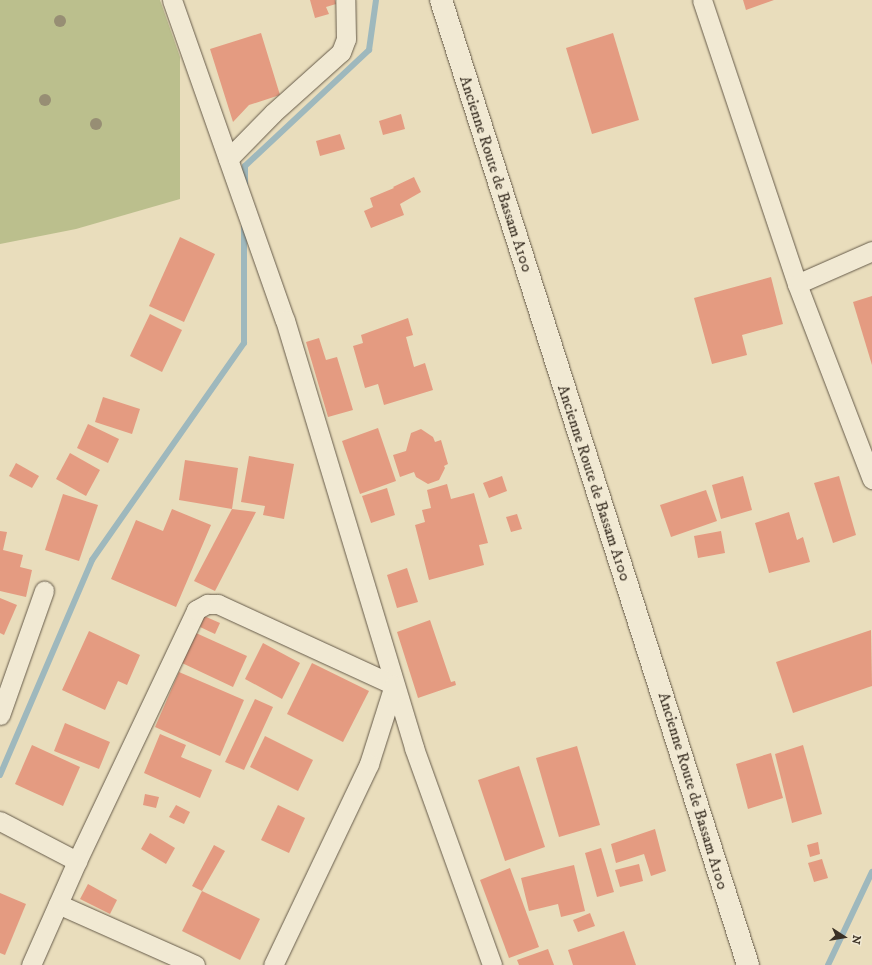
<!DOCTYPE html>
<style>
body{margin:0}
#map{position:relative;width:872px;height:965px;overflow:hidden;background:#e9ddbc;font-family:"IM FELL DW Pica",serif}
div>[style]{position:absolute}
.green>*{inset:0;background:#bbbf8d}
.stream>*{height:6px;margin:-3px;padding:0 3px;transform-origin:3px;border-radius:3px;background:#9eb8bd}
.building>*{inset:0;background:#e49b81}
.roads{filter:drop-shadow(0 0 1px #665b4a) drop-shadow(0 0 1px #665b4a)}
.minor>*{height:19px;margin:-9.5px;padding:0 9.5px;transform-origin:9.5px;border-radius:9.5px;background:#f1e9d3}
.secondary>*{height:22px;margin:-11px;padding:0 11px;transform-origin:11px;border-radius:11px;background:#f1e9d3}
.trees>*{width:12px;height:12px;margin:-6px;border-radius:50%;background:#978e74}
span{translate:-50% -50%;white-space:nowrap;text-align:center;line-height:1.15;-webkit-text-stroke:3.5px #f1e9d3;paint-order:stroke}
.street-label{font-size:16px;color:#3a3024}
.north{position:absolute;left:824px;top:917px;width:40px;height:40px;-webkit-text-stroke:3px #f1e9d3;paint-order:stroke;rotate:102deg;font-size:11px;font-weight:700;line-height:16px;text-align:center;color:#3a3024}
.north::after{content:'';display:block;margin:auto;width:14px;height:18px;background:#3a3024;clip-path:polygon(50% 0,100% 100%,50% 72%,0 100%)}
</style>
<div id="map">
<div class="green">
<i style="clip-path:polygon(0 0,160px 0,180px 57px,180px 199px,76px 229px,0 244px)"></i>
</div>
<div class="stream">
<i style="left:245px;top:184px;width:18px;rotate:-90deg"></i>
<i style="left:245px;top:166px;width:170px;rotate:-43.1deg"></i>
<i style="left:369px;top:50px;width:50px;rotate:-82deg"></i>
<i style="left:0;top:775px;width:234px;rotate:-66.8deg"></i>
<i style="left:92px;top:560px;width:265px;rotate:-55deg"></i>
<i style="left:244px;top:343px;width:116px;rotate:-90deg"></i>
<i style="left:828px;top:965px;width:103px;rotate:-64.7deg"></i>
</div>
<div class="building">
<i style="clip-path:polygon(310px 0,335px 0,336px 4px,326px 7px,329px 14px,315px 18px)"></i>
<i style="clip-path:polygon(743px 0,774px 0,746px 10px)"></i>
<i style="clip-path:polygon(261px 33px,280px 95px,249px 105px,233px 122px,210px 49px)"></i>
<i style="clip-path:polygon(613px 33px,639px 120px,592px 134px,566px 48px)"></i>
<i style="clip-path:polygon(401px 114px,405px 129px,383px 135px,379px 121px)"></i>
<i style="clip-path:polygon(340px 134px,345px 149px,320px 156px,316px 141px)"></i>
<i style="clip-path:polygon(414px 177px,421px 192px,400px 204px,404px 215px,371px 228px,364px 211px,373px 207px,370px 198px,394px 188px,393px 187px)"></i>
<i style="clip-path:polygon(180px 237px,215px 254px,184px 322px,149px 306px)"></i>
<i style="clip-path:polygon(771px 277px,783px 324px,742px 335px,747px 355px,712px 364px,694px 298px)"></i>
<i style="clip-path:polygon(872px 296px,872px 365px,853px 302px)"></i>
<i style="clip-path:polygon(150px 314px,182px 330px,162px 372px,130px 356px)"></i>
<i style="clip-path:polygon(408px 318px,413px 335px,406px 337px,414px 367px,425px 363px,433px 390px,384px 405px,378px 384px,365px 388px,353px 346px,363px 343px,361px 335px)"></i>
<i style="clip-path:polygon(319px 338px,326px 360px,337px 357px,353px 410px,328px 417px,306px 342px)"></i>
<i style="clip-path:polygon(103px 397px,140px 409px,132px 434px,95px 422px)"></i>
<i style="clip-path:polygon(88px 424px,119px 439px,108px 463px,77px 448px)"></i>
<i style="clip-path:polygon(378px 428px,396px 481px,360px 494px,342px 441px)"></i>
<i style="clip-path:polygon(421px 429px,433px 437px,435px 442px,441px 440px,448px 464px,444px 466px,445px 468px,439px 480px,428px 484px,416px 477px,414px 472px,400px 477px,393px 455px,406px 451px,411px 433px)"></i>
<i style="clip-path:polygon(70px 453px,100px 470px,86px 496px,56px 479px)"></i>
<i style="clip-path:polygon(249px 456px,294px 464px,284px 519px,263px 515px,265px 506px,241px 502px)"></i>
<i style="clip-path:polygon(185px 460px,238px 468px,232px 509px,179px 500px)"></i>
<i style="clip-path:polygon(16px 463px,39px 476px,32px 488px,9px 476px)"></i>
<i style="clip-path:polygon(502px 476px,507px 491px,489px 498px,483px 483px)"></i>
<i style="clip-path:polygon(743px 476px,752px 510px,721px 519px,712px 485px)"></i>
<i style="clip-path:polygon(839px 476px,856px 535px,833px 543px,814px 483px)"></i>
<i style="clip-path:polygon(447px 484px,451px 499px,474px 493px,488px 543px,479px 545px,484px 565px,429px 580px,415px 525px,425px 522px,422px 510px,431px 508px,427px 490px)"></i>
<i style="clip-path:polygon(387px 488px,395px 515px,371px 523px,362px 496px)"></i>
<i style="clip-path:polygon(706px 490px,717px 521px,671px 537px,660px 505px)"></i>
<i style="clip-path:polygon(63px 494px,98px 505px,79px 561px,45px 550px)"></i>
<i style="clip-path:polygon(172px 509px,211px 525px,176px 607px,111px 579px,136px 520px,163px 531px)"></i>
<i style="clip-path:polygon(232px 509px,256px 512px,215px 591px,194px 581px)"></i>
<i style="clip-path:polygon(789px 512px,797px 540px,803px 537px,810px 562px,769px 573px,755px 523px)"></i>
<i style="clip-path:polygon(517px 514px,522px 529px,511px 532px,506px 517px)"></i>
<i style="clip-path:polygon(0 531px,7px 532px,3px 550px,23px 555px,20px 567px,32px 570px,26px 597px,0 591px)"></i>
<i style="clip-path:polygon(721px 531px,725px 553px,698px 558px,694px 536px)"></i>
<i style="clip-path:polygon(407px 568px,418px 602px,397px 608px,387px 575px)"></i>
<i style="clip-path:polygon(0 598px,17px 605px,4px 635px,0 633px)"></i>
<i style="clip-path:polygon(204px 616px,220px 623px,215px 634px,200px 627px)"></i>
<i style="clip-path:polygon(430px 620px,451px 682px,455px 681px,456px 685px,418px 698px,397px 632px)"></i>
<i style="clip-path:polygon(871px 630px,872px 686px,793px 713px,776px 662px)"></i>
<i style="clip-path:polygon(89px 631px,140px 655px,127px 685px,118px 681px,105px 710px,62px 690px)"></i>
<i style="clip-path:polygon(196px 633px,247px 656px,233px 687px,182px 663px)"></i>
<i style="clip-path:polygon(263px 643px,300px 663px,282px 699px,245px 679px)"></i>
<i style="clip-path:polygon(312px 663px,369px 691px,343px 742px,287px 714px)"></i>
<i style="clip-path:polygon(179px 672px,244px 700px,220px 756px,155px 727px)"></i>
<i style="clip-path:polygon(255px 699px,273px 707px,244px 770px,225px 762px)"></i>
<i style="clip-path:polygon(65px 723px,110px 742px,99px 769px,54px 751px)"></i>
<i style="clip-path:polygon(160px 734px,186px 745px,181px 757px,212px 770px,200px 798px,144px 773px)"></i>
<i style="clip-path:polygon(265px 736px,313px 760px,298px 791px,250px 767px)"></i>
<i style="clip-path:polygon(32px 745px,80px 767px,63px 806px,15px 784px)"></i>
<i style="clip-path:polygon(803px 745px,822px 814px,792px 823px,775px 754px)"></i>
<i style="clip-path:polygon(577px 746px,600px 825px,559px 837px,536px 758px)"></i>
<i style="clip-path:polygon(771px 753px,783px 798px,748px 809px,736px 764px)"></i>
<i style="clip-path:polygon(519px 766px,545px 847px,505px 861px,478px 780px)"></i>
<i style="clip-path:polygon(145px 794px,159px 797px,156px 808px,143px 805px)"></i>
<i style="clip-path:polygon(176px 805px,190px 812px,184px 824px,169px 817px)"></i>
<i style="clip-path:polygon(278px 805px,305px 818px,289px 853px,261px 840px)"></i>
<i style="clip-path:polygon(655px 829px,666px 871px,651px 876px,644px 854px,616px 863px,611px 844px)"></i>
<i style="clip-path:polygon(150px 833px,175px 848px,166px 864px,141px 849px)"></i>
<i style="clip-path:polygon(818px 842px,820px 854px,810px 857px,807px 845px)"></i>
<i style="clip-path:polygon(214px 845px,225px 851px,202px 891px,192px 886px)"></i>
<i style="clip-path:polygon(601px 848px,614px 892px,597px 897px,585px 853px)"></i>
<i style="clip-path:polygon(822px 859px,828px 878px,814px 882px,808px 863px)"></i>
<i style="clip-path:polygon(639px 864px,643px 881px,620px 887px,615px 870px)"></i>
<i style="clip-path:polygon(574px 865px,585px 911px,561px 917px,558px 904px,529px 911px,521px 878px)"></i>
<i style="clip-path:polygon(510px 868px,539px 947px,509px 958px,480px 880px)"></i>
<i style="clip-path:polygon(88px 884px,117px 900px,110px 914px,80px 899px)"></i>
<i style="clip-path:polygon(202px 891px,260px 919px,240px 960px,182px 931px)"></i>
<i style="clip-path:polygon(0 893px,26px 904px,5px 955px,0 953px)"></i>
<i style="clip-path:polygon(590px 913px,595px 926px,578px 932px,573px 920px)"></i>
<i style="clip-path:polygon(624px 931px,636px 965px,573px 965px,568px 950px)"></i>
<i style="clip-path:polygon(548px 949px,554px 965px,519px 965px,517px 960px)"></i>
</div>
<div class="roads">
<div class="minor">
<i style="left:172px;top:0;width:339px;rotate:70.6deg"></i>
<i style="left:285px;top:320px;width:447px;rotate:73.2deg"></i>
<i style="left:414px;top:748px;width:231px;rotate:70.2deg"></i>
<i style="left:702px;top:0;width:299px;rotate:71.5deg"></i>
<i style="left:797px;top:284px;width:209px;rotate:69deg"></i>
<i style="left:228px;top:159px;width:64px;rotate:-45.6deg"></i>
<i style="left:273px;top:113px;width:91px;rotate:-41.9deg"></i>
<i style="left:341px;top:52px;width:14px;rotate:-69deg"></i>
<i style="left:346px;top:39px;width:39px;rotate:-91deg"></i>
<i style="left:797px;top:284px;width:82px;rotate:-23.7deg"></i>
<i style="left:0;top:715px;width:132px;rotate:-70.5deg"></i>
<i style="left:0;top:821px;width:87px;rotate:27.5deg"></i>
<i style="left:58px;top:904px;width:150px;rotate:24deg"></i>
<i style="left:31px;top:965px;width:114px;rotate:-66.1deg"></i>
<i style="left:77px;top:861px;width:278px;rotate:-64.6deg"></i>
<i style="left:196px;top:610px;width:13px;rotate:-29deg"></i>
<i style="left:207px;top:604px;width:11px"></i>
<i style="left:218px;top:604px;width:194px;rotate:24.7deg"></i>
<i style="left:394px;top:685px;width:83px;rotate:107.6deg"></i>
<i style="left:369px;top:764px;width:223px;rotate:115.5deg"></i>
</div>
<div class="secondary">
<i style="left:441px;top:0;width:1013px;rotate:72.35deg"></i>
</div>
</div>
<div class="trees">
<i style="left:60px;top:21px"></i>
<i style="left:45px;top:100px"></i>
<i style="left:96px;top:124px"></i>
</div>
<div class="street-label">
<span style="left:496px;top:174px;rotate:72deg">Ancienne Route de Bassam A100</span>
<span style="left:594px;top:483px;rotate:72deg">Ancienne Route de Bassam A100</span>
<span style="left:693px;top:791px;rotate:73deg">Ancienne Route de Bassam A100</span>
</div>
<div class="north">N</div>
</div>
